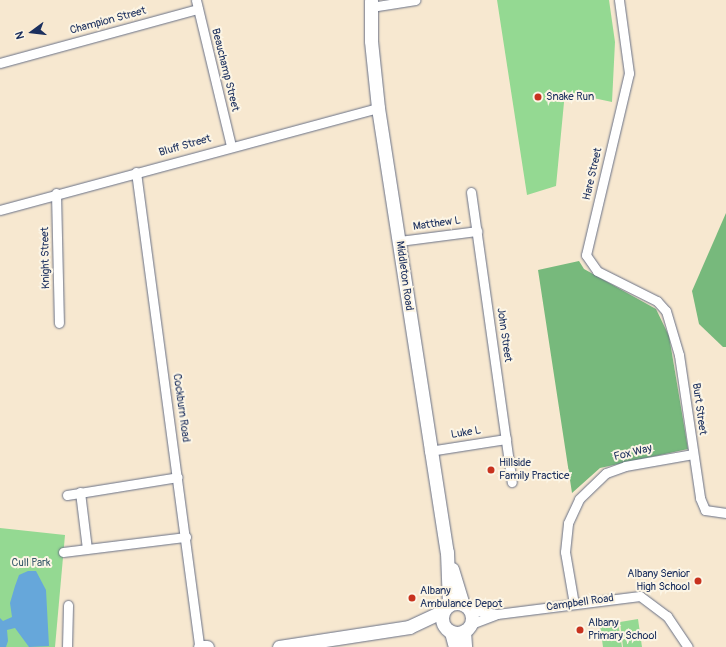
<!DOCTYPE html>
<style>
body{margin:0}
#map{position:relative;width:726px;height:647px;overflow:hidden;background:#f7e8d0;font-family:Pangolin,sans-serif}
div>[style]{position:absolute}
.green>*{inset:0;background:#94d992}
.forest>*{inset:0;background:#77b97c}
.water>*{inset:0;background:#66a7da}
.roads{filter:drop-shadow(0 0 1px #687086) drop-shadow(0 0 1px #687086)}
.minor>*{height:9px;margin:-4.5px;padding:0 4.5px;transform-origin:4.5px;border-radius:4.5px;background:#fff}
.secondary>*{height:13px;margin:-6.5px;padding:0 6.5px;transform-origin:6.5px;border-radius:6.5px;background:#fff}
.secondary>.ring{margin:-6.5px;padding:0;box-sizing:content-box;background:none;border:13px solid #fff;border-radius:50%}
.dots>*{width:11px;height:11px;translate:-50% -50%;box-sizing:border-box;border:2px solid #fcf5e5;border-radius:50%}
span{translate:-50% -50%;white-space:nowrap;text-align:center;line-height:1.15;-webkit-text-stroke:4px #fcf5e5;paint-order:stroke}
.street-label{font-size:11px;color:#1b2f5e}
.poi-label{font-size:11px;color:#1b2f5e}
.left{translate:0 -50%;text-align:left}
.right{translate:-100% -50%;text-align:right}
.park-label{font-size:11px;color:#395a6b}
.north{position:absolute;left:12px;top:12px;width:40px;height:40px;-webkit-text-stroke:3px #fcf5e5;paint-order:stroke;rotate:255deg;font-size:11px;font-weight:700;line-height:16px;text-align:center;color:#1b2f5e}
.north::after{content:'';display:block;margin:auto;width:14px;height:18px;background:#1b2f5e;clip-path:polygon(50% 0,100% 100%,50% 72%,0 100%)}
</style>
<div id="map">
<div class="green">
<i style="clip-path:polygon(497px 0,609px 0,615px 42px,612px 102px,565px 92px,556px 186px,527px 195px)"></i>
<i style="clip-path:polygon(0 528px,65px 535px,55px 647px,0 647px)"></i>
<i style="clip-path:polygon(638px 619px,642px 647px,623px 647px,620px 622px)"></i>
<i style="clip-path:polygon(618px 622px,622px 647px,603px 647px,600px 625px)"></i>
</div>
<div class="forest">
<i style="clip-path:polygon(726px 213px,726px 347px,723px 347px,699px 324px,692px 291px)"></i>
<i style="clip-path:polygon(579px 261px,584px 269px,656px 309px,669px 336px,688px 449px,600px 468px,572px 493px,538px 270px)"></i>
</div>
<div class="water">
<i style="clip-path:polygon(28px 571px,36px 571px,46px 590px,49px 646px,29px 647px,15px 628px,7px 630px,8px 641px,6px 647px,0 647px,0 618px,3px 621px,12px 617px,10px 603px,15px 586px,19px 575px)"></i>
</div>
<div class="roads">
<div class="minor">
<i style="left:196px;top:0;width:150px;rotate:76.5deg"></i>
<i style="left:619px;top:0;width:74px;rotate:82.2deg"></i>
<i style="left:629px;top:73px;width:187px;rotate:103.3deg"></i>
<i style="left:586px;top:255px;width:19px;rotate:55deg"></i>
<i style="left:597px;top:271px;width:67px;rotate:26.6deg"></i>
<i style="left:657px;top:301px;width:13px;rotate:48deg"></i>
<i style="left:666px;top:311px;width:46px;rotate:73.5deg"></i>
<i style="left:679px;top:355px;width:145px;rotate:81.6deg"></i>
<i style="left:700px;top:498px;width:13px;rotate:67deg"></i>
<i style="left:705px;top:510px;width:21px;rotate:8deg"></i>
<i style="left:371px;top:7px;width:45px;rotate:-9deg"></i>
<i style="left:0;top:63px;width:205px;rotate:-15.3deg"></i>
<i style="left:136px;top:172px;width:479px;rotate:82.4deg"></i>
<i style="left:471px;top:192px;width:293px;rotate:82deg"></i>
<i style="left:56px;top:193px;width:130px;rotate:88.7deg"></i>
<i style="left:0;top:210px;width:392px;rotate:-15.1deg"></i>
<i style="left:400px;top:241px;width:78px;rotate:-7.4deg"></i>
<i style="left:429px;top:451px;width:78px;rotate:-8.9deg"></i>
<i style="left:80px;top:492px;width:57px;rotate:83deg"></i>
<i style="left:67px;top:495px;width:112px;rotate:-9.2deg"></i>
<i style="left:63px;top:552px;width:124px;rotate:-7deg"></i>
<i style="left:574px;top:604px;width:53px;rotate:-99.8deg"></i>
<i style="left:565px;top:552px;width:29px;rotate:-84deg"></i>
<i style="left:568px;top:523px;width:26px;rotate:-65deg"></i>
<i style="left:579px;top:499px;width:37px;rotate:-44deg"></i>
<i style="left:606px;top:473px;width:20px;rotate:-20deg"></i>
<i style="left:625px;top:466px;width:69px;rotate:-10deg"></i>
<i style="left:471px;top:610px;width:26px;rotate:9deg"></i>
<i style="left:497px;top:614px;width:144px;rotate:-7.2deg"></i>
<i style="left:640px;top:596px;width:34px;rotate:37deg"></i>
<i style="left:667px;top:616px;width:37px;rotate:56deg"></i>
<i style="left:471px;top:624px;width:26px;rotate:-21deg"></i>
<i style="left:67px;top:647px;width:42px;rotate:-88.6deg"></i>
</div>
<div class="secondary">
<i style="left:371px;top:0;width:41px;rotate:90deg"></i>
<i style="left:371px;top:41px;width:67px;rotate:84deg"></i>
<i style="left:378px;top:108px;width:449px;rotate:81.2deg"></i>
<i style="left:447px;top:552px;width:52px;rotate:87.8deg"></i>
<i style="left:452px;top:569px;width:37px;rotate:73deg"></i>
<i class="ring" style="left:442px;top:603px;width:17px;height:17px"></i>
<i style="left:464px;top:631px;width:16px;rotate:86deg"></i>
<i style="left:451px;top:632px;width:16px;rotate:75deg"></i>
<i style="left:200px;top:647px;width:7px"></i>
<i style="left:279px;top:647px;width:132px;rotate:-8.7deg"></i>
<i style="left:409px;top:627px;width:38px;rotate:-25deg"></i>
</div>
</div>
<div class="dots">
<i style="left:538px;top:97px;background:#c8321e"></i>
<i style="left:491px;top:470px;background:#c8321e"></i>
<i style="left:698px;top:581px;background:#c8321e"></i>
<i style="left:412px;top:598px;background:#c8321e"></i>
<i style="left:580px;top:630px;background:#c8321e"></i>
</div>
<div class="street-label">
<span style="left:108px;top:21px;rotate:-15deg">Champion Street</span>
<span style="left:225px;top:70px;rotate:76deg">Beauchamp Street</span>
<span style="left:185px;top:146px;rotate:-16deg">Bluff Street</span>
<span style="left:593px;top:174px;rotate:-77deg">Hare Street</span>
<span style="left:437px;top:224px;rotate:-8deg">Matthew L</span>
<span style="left:46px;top:258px;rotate:-91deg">Knight Street</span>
<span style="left:404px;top:276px;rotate:82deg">Middleton Road</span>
<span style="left:504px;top:335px;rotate:82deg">John Street</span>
<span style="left:181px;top:408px;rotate:82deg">Cockburn Road</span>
<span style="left:699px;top:409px;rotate:82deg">Burt Street</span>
<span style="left:466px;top:433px;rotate:-9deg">Luke L</span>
<span style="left:633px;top:453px;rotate:-14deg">Fox Way</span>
<span style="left:580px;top:603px;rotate:-8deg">Campbell Road</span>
</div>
<div class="poi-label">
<span class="left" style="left:546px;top:97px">Snake Run</span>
<span class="left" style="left:499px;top:470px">Hillside<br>Family Practice</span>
<span class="right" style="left:690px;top:581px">Albany Senior<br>High School</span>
<span class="left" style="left:420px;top:598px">Albany<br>Ambulance Depot</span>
<span class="left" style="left:588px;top:630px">Albany<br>Primary School</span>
</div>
<div class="park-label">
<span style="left:31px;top:563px">Cull Park</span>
</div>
<div class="north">N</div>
</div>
